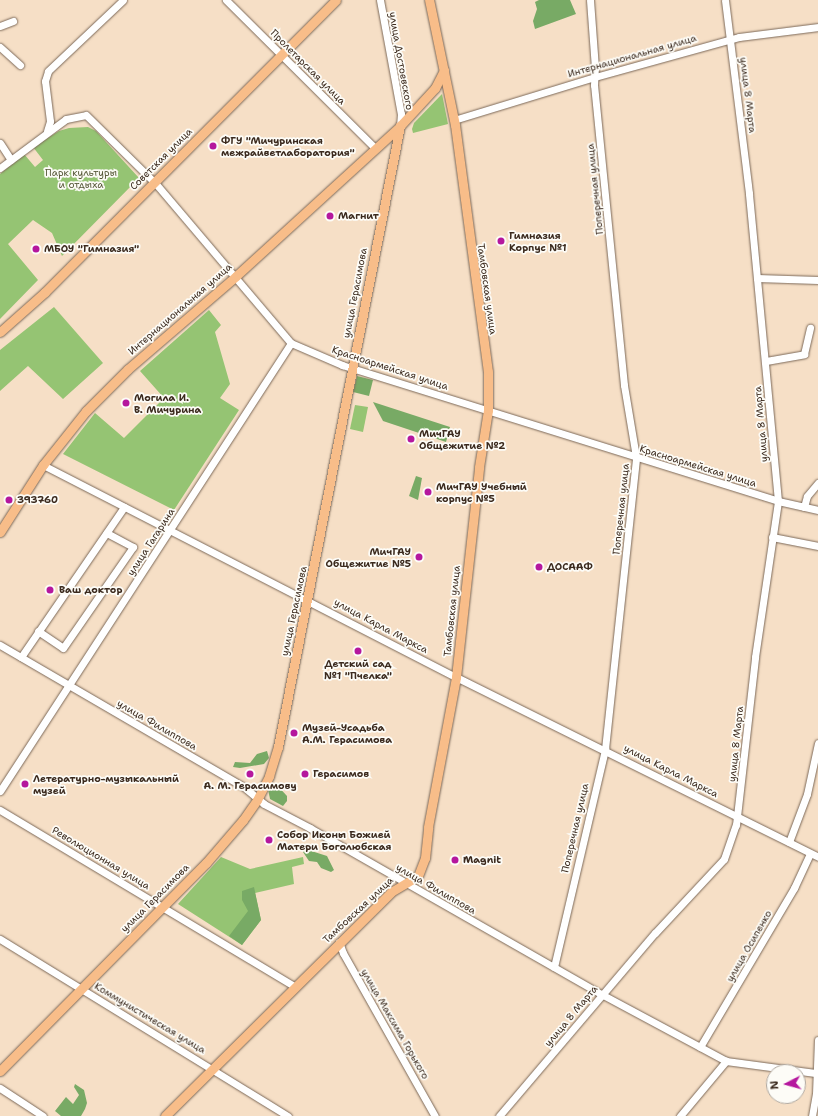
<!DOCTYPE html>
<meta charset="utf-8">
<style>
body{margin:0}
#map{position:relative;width:818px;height:1116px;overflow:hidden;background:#f6dfc6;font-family:"Shantell Sans",sans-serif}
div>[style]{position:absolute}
.green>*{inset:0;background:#95c473}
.forest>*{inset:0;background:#78aa65}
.roads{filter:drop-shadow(0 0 1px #7c6959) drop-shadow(0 0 1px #7c6959)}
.minor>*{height:7px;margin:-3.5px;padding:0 3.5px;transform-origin:3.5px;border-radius:3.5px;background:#fff}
.major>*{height:9px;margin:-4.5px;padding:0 4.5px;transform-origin:4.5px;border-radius:4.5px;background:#f8bd89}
.dots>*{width:11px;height:11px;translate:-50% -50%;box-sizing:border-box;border:2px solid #fdfcf7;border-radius:50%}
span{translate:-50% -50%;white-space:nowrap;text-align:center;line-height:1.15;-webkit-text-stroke:3.5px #fdfcf7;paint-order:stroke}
.street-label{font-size:10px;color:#3b2a1e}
.poi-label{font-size:10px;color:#3b2a1e;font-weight:700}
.left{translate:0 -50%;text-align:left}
.right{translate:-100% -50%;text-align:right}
.park-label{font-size:10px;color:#565838}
.north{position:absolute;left:766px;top:1064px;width:40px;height:40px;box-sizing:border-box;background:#fdfcf7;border:1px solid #afa8a0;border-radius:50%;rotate:264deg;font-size:11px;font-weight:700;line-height:16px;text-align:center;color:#3b2a1e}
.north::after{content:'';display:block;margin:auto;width:14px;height:18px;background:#b5179e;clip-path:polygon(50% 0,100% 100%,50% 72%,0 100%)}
</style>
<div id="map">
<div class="green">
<i style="clip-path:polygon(442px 94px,448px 124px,413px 133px,412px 129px,414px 123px)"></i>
<i style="clip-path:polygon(88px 127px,96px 131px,139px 178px,62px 256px,52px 233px,33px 220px,8px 244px,38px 280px,0 319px,0 174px,24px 154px,35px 167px,43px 160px,33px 147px,59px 131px,69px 128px)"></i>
<i style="clip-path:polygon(54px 307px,103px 363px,63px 399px,28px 366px,0 391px,0 350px)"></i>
<i style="clip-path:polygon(209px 310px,221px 325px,215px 332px,230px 384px,220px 398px,239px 410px,174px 510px,63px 454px,95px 413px,124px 438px,164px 398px,140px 371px)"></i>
<i style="clip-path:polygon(355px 405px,368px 407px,363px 432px,350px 429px)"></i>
<i style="clip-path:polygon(221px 857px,250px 869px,303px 857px,304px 864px,292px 867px,294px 884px,255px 893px,261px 920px,242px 945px,178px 904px)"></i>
</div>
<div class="forest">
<i style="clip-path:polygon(539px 0,570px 0,576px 14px,535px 29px,533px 21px,537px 9px,535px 2px)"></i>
<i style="clip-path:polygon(357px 376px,373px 380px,369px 396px,353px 392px)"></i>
<i style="clip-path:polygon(373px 402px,450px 427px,446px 442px,383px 421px)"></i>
<i style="clip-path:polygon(416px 476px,422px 478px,418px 500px,409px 496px)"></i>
<i style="clip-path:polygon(267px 751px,269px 758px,264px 764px,240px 768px,233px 767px,235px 762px,250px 763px,257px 754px)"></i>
<i style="clip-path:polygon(275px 783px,287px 796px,287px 801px,283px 806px,270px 799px,268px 789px)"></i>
<i style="clip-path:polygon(305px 849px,327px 856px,334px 870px,331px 872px,321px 868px,317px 862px,309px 861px,303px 852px)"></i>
<i style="clip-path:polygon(254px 887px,261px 920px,242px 945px,229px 936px,248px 911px,242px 900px,242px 891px)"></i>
<i style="clip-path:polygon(75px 1084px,84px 1090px,87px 1103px,85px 1109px,81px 1116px,61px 1116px,55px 1111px,66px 1097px,73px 1104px,79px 1095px,74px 1087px)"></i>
</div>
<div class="roads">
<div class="minor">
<i style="left:226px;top:0;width:211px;rotate:44.8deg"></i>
<i style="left:380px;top:0;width:116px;rotate:79.6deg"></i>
<i style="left:401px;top:114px;width:12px;rotate:95deg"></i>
<i style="left:0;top:26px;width:14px;rotate:-21deg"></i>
<i style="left:0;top:47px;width:27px;rotate:42deg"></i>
<i style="left:454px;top:120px;width:147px;rotate:-17deg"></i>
<i style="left:595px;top:77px;width:149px;rotate:-15.5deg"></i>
<i style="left:739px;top:37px;width:80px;rotate:-7.2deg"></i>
<i style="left:47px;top:131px;width:10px;rotate:-73deg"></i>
<i style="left:50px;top:121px;width:40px;rotate:-97.1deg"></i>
<i style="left:45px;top:81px;width:10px;rotate:-73deg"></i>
<i style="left:48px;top:71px;width:103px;rotate:-43.4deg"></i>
<i style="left:0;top:143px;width:20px;rotate:57deg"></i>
<i style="left:0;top:168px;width:82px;rotate:-36.6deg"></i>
<i style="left:66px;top:119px;width:20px;rotate:-11deg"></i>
<i style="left:86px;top:115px;width:98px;rotate:44.6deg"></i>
<i style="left:156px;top:184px;width:209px;rotate:49.7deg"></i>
<i style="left:291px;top:343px;width:56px;rotate:23.3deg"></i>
<i style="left:342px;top:365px;width:457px;rotate:17.3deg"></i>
<i style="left:778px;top:501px;width:41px;rotate:12.7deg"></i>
<i style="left:757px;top:278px;width:61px;rotate:1.9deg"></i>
<i style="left:766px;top:361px;width:39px;rotate:-10deg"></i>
<i style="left:804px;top:354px;width:27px;rotate:-77deg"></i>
<i style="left:43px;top:465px;width:464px;rotate:27.2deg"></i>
<i style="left:456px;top:677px;width:404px;rotate:26.4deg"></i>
<i style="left:804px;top:507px;width:11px;rotate:-75deg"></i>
<i style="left:807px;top:496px;width:17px;rotate:-50deg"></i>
<i style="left:772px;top:537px;width:47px;rotate:11.1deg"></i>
<i style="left:38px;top:631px;width:30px;rotate:34deg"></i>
<i style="left:63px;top:648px;width:123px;rotate:-55.3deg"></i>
<i style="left:133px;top:547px;width:30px;rotate:-152deg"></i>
<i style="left:0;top:645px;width:282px;rotate:30.2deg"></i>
<i style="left:244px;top:787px;width:26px;rotate:40deg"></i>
<i style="left:264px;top:804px;width:52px;rotate:27.6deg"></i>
<i style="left:310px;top:828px;width:337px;rotate:29.7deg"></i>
<i style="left:603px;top:995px;width:140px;rotate:28.2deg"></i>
<i style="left:726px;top:1061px;width:90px;rotate:7.7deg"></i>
<i style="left:21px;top:657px;width:182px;rotate:-55.5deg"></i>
<i style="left:0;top:791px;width:534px;rotate:-56.99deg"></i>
<i style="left:0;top:810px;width:343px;rotate:30.9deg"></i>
<i style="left:789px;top:842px;width:51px;rotate:-69.4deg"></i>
<i style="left:807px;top:794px;width:52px;rotate:-77.8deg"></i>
<i style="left:0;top:939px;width:338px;rotate:31.6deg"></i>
<i style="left:339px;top:942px;width:12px;rotate:70deg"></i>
<i style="left:343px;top:953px;width:187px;rotate:60.6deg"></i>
<i style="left:554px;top:967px;width:224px;rotate:-76.8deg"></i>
<i style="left:605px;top:749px;width:294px;rotate:-83.9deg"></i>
<i style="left:636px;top:457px;width:73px;rotate:-99.5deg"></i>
<i style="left:624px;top:385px;width:301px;rotate:-95.7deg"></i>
<i style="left:594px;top:85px;width:17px;rotate:-87deg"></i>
<i style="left:595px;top:68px;width:68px;rotate:-94.2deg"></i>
<i style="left:700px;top:1047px;width:185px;rotate:-59.4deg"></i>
<i style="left:794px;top:888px;width:38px;rotate:-65deg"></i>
<i style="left:0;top:1088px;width:51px;rotate:33.1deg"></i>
<i style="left:499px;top:1116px;width:240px;rotate:-49.6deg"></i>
<i style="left:655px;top:933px;width:101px;rotate:-47deg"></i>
<i style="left:724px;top:859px;width:36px;rotate:-71deg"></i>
<i style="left:736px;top:825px;width:169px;rotate:-83.5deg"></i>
<i style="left:755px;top:657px;width:158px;rotate:-81.6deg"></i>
<i style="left:778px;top:501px;width:309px;rotate:-95.4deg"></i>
<i style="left:749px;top:193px;width:194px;rotate:-97.1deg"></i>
<i style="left:680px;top:1116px;width:72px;rotate:-50.1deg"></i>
<i style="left:812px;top:1116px;width:22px;rotate:-80deg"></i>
<i style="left:816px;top:1094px;width:54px;rotate:-87.9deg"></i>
</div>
<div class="major">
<i style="left:0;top:332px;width:60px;rotate:-41.6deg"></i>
<i style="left:45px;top:292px;width:412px;rotate:-45.1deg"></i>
<i style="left:0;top:532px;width:80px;rotate:-57.3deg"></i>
<i style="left:43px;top:465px;width:69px;rotate:-51.5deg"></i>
<i style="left:86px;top:411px;width:59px;rotate:-45deg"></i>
<i style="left:128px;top:369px;width:143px;rotate:-40.7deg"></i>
<i style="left:236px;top:276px;width:222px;rotate:-42.4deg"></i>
<i style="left:400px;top:126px;width:52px;rotate:-47.4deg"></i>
<i style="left:435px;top:88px;width:20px;rotate:-63deg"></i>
<i style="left:0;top:1071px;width:293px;rotate:-45.3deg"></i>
<i style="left:206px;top:863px;width:57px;rotate:-49.3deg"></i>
<i style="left:243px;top:820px;width:24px;rotate:-55deg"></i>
<i style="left:257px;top:800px;width:27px;rotate:-63deg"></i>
<i style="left:269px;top:776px;width:30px;rotate:-73deg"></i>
<i style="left:278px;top:747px;width:633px;rotate:-78.89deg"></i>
<i style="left:165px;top:1116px;width:318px;rotate:-44.7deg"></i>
<i style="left:391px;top:892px;width:31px;rotate:-31deg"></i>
<i style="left:418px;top:876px;width:19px;rotate:-69deg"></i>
<i style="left:425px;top:858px;width:31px;rotate:-84deg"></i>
<i style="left:428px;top:827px;width:153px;rotate:-79.4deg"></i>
<i style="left:456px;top:677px;width:211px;rotate:-83.7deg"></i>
<i style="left:479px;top:467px;width:58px;rotate:-81deg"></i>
<i style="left:488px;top:410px;width:38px;rotate:-90deg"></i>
<i style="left:488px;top:372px;width:249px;rotate:-97.6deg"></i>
<i style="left:455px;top:125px;width:128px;rotate:-101.7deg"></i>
</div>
</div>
<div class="dots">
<i style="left:213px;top:146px;background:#b5179e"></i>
<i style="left:330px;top:216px;background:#b5179e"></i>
<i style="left:501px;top:241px;background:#b5179e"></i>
<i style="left:36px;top:249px;background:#b5179e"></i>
<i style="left:126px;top:403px;background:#b5179e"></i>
<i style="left:411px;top:439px;background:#b5179e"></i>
<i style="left:428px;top:492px;background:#b5179e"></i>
<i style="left:9px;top:500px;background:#b5179e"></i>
<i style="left:419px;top:557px;background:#b5179e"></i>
<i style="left:539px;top:567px;background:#b5179e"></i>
<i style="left:50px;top:590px;background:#b5179e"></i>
<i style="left:358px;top:651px;background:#b5179e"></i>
<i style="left:294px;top:733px;background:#b5179e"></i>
<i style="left:250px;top:774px;background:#b5179e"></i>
<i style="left:305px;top:774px;background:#b5179e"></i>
<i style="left:25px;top:784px;background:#b5179e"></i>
<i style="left:269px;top:840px;background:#b5179e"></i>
<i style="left:455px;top:860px;background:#b5179e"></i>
</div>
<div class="street-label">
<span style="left:632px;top:56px;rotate:-16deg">Интернациональная улица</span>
<span style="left:401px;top:61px;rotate:80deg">улица Достоевского</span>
<span style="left:308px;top:67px;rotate:45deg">Пролетарская улица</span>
<span style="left:748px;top:95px;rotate:83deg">улица 8 Марта</span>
<span style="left:161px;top:159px;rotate:-45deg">Советская улица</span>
<span style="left:595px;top:189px;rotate:-96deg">Поперечная улица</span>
<span style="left:487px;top:289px;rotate:82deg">Тамбовская улица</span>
<span style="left:355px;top:293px;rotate:-79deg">улица Герасимова</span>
<span style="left:180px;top:309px;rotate:-41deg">Интернациональная улица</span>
<span style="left:390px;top:368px;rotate:18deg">Красноармейская улица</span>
<span style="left:761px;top:424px;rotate:-95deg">улица 8 Марта</span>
<span style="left:698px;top:466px;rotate:17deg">Красноармейская улица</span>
<span style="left:621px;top:509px;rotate:-84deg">Поперечная улица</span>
<span style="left:151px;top:542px;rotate:-57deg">улица Гагарина</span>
<span style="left:294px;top:611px;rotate:-78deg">улица Герасимова</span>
<span style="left:452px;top:611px;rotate:-84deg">Тамбовская улица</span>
<span style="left:381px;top:626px;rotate:28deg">улица Карла Маркса</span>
<span style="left:157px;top:725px;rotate:30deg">улица Филиппова</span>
<span style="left:736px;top:744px;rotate:-84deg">улица 8 Марта</span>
<span style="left:671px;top:771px;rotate:27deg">улица Карла Маркса</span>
<span style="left:575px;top:828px;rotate:-77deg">Поперечная улица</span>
<span style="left:101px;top:858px;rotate:31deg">Революционная улица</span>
<span style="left:436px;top:889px;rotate:30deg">улица Филиппова</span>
<span style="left:155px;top:898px;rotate:-45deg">улица Герасимова</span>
<span style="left:358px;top:910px;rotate:-43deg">Тамбовская улица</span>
<span style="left:749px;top:946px;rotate:-60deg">улица Осипенко</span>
<span style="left:571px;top:1016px;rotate:-50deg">улица 8 Марта</span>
<span style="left:150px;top:1018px;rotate:31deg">Коммунистическая улица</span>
<span style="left:395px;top:1024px;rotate:60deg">улица Максима Горького</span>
</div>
<div class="poi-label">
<span class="left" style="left:221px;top:146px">ФГУ "Мичуринская<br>межрайветлаборатория"</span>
<span class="left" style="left:338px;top:216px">Магнит</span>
<span class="left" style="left:509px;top:241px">Гимназия<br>Корпус №1</span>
<span class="left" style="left:44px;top:249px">МБОУ "Гимназия"</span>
<span class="left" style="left:134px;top:403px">Могила И.<br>В. Мичурина</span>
<span class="left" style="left:419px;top:439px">МичГАУ<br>Общежитие №2</span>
<span class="left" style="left:436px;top:492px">МичГАУ Учебный<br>корпус №5</span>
<span class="left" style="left:17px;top:500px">393760</span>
<span class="right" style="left:411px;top:557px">МичГАУ<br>Общежитие №5</span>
<span class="left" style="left:547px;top:567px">ДОСААФ</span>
<span class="left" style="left:59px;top:590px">Ваш доктор</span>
<span style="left:358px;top:669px">Детский сад<br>№1 "Пчелка"</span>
<span class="left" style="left:302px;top:733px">Музей-Усадьба<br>А.М. Герасимова</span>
<span class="left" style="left:313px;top:774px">Герасимов</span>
<span class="left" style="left:33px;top:784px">Летературно-музыкальный<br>музей</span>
<span style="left:250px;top:786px">А. М. Герасимову</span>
<span class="left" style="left:277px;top:840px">Собор Иконы Божией<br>Матери Боголюбская</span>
<span class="left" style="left:463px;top:860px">Magnit</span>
</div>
<div class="park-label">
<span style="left:81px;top:178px">Парк культуры<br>и отдыха</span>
</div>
<div class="north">N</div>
</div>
